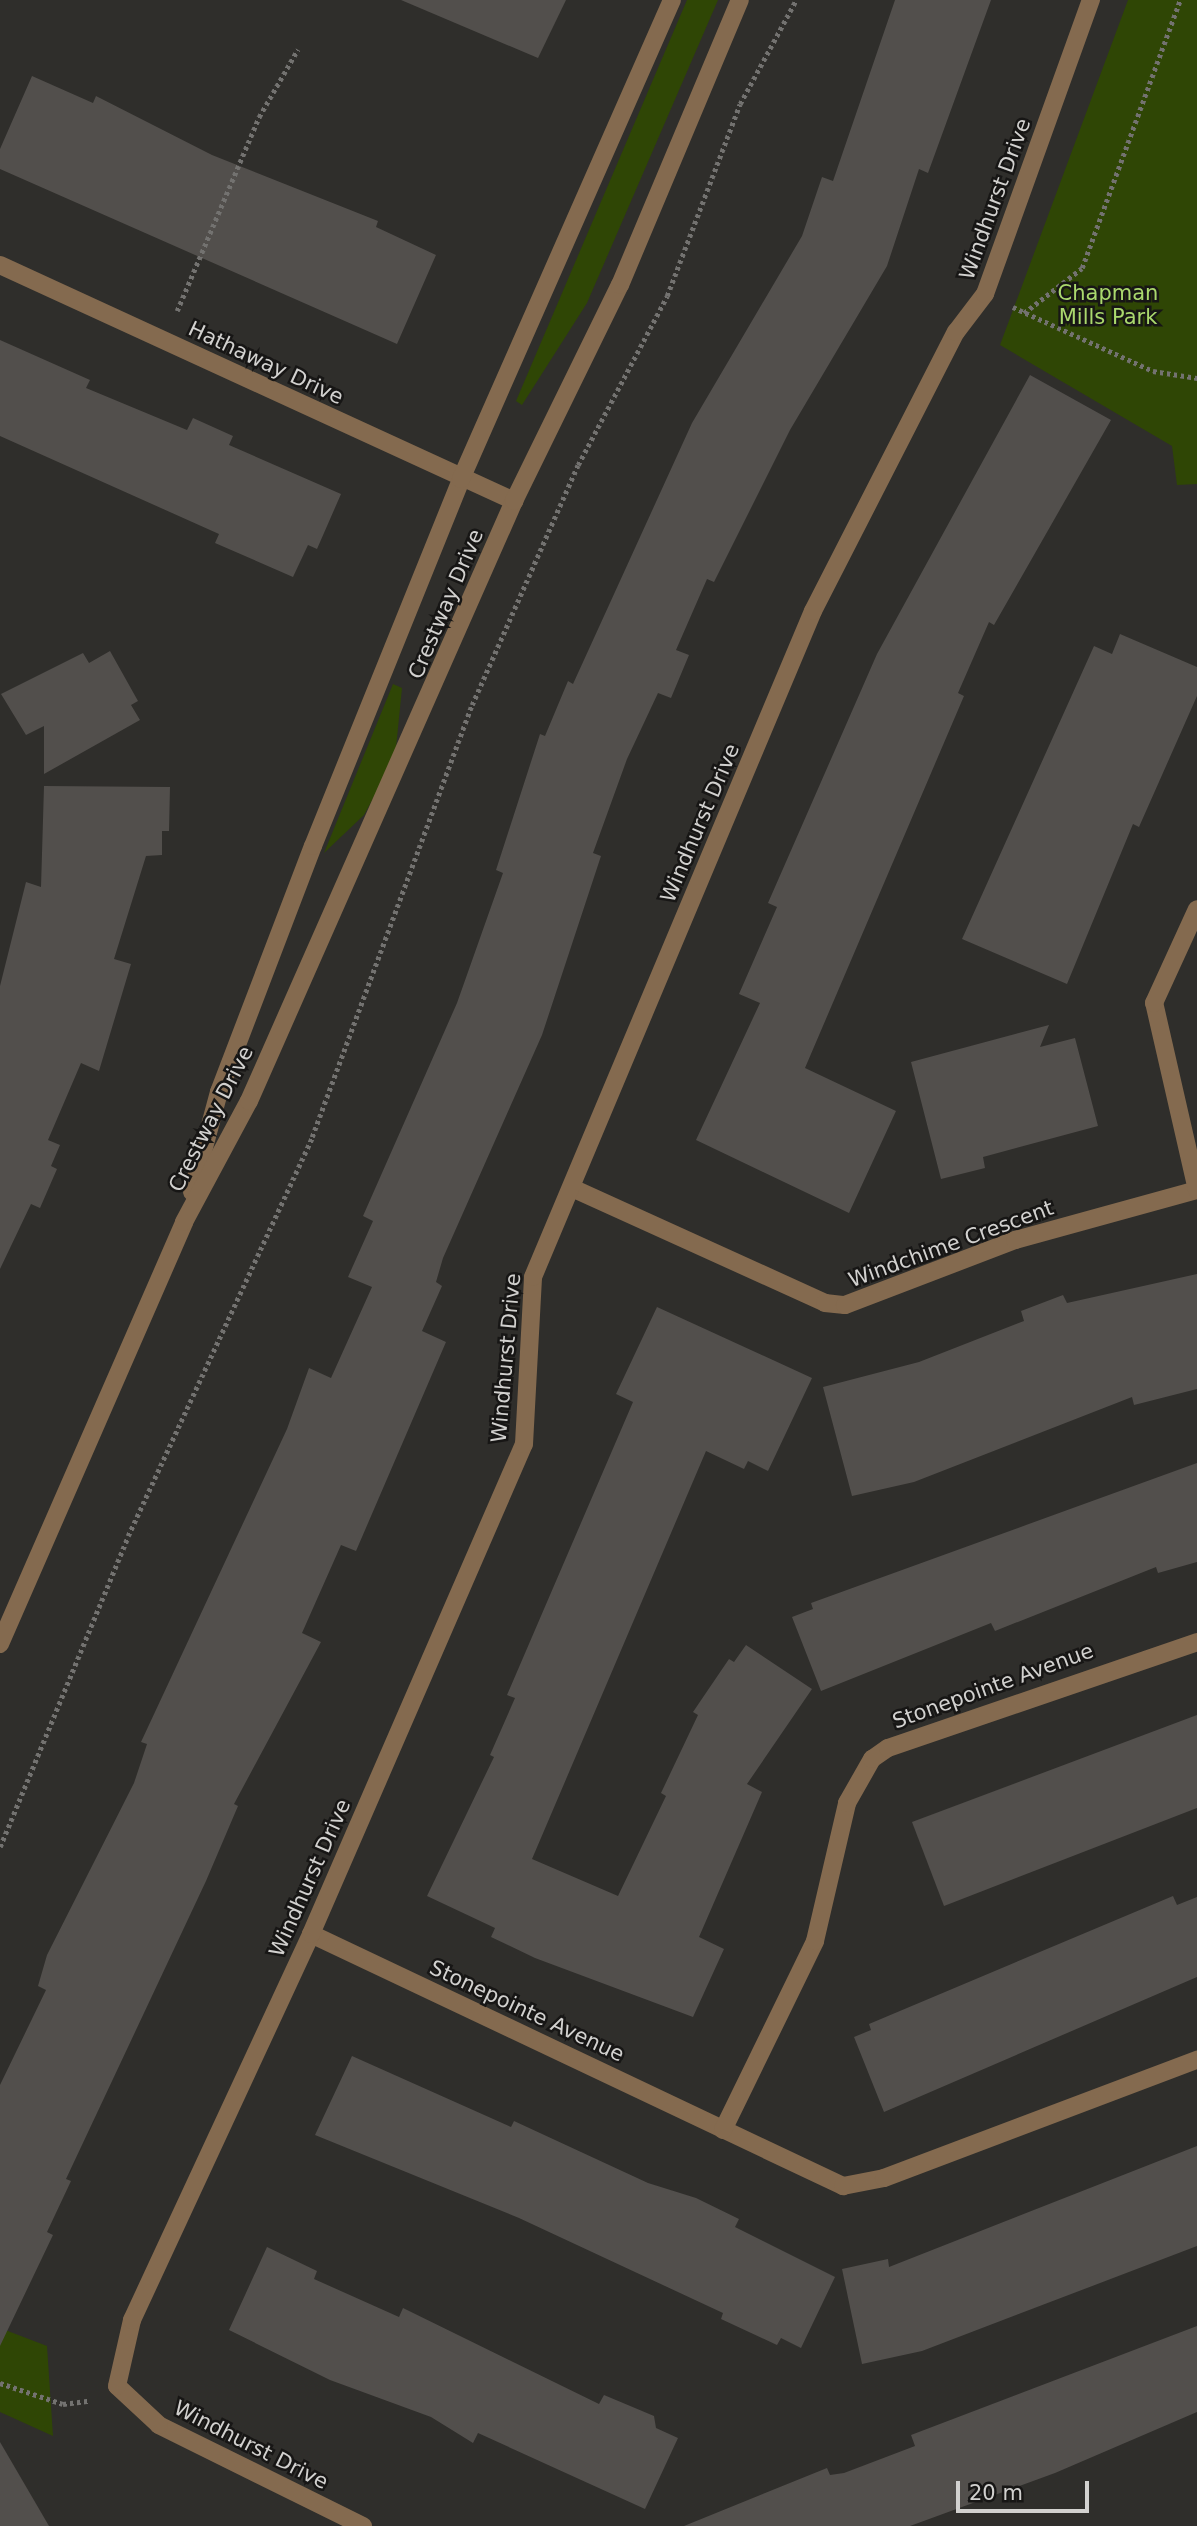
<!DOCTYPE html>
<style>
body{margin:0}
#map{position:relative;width:1197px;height:2526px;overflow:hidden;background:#2f2e2b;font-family:"DejaVu Sans",sans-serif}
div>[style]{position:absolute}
.green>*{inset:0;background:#2f4605}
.building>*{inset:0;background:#524f4c}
.path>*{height:4.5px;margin-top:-2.25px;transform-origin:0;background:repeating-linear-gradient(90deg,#737270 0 3.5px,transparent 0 7px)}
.minor>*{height:18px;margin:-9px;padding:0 9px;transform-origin:9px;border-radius:9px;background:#846a4f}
span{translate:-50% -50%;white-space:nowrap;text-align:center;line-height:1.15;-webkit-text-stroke:5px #171615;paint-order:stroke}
.street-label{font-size:21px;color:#d2d1cf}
.park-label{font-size:21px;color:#aad86d}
.scale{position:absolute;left:956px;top:2481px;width:133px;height:32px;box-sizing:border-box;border:4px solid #d2d1cf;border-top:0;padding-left:9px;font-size:21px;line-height:24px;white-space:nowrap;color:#d2d1cf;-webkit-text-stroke:5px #171615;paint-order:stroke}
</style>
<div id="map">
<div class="green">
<i style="clip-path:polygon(687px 0,718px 0,587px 303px,522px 405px,516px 401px)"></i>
<i style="clip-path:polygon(1128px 0,1197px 0,1197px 484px,1177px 485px,1172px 446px,1000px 345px)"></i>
<i style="clip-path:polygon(393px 684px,402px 688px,395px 758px,364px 815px,324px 853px)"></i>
<i style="clip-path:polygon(0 2328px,47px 2346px,53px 2436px,0 2412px)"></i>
</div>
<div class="building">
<i style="clip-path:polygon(401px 0,566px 0,538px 58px)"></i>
<i style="clip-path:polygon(895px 0,991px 0,928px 173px,919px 169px,887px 266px,790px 430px,714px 582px,707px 579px,676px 650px,689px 655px,671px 698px,658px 693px,627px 759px,593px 853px,601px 856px,542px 1035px,443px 1258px,436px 1282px,442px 1286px,422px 1331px,446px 1342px,356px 1551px,341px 1545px,302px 1633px,321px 1642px,234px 1804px,238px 1806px,206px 1881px,66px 2179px,71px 2181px,47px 2232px,53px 2235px,0 2346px,0 2085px,46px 1990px,38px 1986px,47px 1955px,134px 1783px,147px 1744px,141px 1742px,287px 1429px,309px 1368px,331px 1378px,372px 1287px,348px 1277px,373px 1221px,363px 1216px,457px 1003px,503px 873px,496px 870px,540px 734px,545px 736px,568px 681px,573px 684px,692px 423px,802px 236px,822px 177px,833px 181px)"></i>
<i style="clip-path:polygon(32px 76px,93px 103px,96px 96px,212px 155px,378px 221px,376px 227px,436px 255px,397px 344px,0 169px,0 149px)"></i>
<i style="clip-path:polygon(0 340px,90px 380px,86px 388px,187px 430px,193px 418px,233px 436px,229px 445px,341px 494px,317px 549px,308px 545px,293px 577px,215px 543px,219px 534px,0 436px)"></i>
<i style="clip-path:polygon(1030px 375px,1111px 420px,994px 625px,989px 622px,958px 693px,964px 696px,805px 1068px,896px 1111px,849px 1213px,696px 1140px,760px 1003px,739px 994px,777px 907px,768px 903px,877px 654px)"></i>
<i style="clip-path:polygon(1120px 634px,1197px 667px,1197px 696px,1139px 827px,1133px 824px,1067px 984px,962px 939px,1094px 646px,1112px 654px)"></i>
<i style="clip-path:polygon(110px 651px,138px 701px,131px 705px,140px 720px,44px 774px,44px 726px,26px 735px,1px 694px,83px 653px,89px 663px)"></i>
<i style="clip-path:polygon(44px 786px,170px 787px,169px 831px,162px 831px,162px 855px,146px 856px,114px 959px,131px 964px,99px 1071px,81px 1063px,48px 1140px,60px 1145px,51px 1166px,57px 1169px,40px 1208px,31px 1204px,0 1269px,0 986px,26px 882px,41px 887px)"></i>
<i style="clip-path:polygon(1049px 1025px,1040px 1047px,1075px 1038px,1098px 1126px,983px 1157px,985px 1168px,941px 1179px,911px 1062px)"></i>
<i style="clip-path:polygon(1197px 1274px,1197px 1389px,1134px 1405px,1132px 1397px,914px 1482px,852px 1496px,823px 1387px,919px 1362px,1024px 1321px,1021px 1311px,1063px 1295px,1067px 1303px)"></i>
<i style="clip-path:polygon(657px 1307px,812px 1378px,768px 1471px,748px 1461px,744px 1469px,706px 1451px,532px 1859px,618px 1896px,666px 1796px,661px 1793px,698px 1715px,693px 1712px,729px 1659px,734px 1662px,746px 1645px,812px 1689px,747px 1784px,762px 1792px,699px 1937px,724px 1949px,693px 2017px,535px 1958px,491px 1937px,495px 1928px,427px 1896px,494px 1757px,490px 1755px,515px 1698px,507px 1695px,633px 1402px,616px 1394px)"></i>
<i style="clip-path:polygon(1197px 1463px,1197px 1562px,1158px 1573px,1156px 1567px,995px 1631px,991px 1623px,821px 1691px,792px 1617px,813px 1609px,811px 1603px)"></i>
<i style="clip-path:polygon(1197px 1715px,1197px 1808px,944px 1906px,912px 1822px)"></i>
<i style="clip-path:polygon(1173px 1896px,1177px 1905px,1197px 1897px,1197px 1977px,884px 2112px,854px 2037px,871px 2030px,869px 2024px)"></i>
<i style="clip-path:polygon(352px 2056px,511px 2127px,514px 2121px,648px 2183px,696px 2198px,739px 2219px,735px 2227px,835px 2277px,801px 2348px,781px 2338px,777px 2345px,721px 2319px,723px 2313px,519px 2218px,315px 2135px)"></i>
<i style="clip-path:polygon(1197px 2146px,1197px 2246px,922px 2351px,862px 2364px,842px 2269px,888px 2259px,889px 2267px)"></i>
<i style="clip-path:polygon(267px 2247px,317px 2271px,314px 2279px,399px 2317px,403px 2308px,599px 2404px,604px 2395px,654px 2416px,656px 2428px,678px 2438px,645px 2509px,478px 2433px,473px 2443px,431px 2417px,330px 2380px,229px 2330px)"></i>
<i style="clip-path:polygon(1197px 2326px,1197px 2412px,1055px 2473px,910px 2526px,684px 2526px,827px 2468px,830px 2475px,844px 2473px,915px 2446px,911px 2435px)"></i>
<i style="clip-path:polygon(0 2442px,49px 2526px,0 2526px)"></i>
</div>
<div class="path">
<i style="left:1013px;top:307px;width:154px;rotate:24.6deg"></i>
<i style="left:1153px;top:371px;width:45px;rotate:9deg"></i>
<i style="left:177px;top:311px;width:211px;rotate:-67.1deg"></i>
<i style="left:259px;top:117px;width:78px;rotate:-60.2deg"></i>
<i style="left:1024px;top:313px;width:73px;rotate:-37.8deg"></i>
<i style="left:1082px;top:268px;width:285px;rotate:-69.9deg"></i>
<i style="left:0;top:1847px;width:336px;rotate:-67.6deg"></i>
<i style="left:128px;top:1536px;width:439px;rotate:-65.2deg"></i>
<i style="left:312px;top:1137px;width:461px;rotate:-69.7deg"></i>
<i style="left:472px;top:705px;width:262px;rotate:-66.2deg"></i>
<i style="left:578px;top:465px;width:191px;rotate:-62.2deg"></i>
<i style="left:667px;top:296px;width:205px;rotate:-69.2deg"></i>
<i style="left:740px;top:104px;width:118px;rotate:-61.7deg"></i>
<i style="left:0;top:2383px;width:66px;rotate:18.4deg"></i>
<i style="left:63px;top:2404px;width:26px;rotate:-7deg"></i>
</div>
<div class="minor">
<i style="left:0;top:265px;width:566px;rotate:24.66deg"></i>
<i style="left:572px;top:1188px;width:278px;rotate:24.4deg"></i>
<i style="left:825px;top:1303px;width:20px;rotate:6deg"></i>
<i style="left:845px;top:1305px;width:182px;rotate:-20.9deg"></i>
<i style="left:1015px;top:1240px;width:189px;rotate:-15.4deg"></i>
<i style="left:1197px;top:1190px;width:192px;rotate:-102.9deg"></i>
<i style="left:1154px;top:1003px;width:103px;rotate:-65.4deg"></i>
<i style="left:192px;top:1192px;width:104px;rotate:-74.9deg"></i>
<i style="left:219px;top:1092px;width:263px;rotate:-69.1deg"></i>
<i style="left:313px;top:846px;width:396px;rotate:-68deg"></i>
<i style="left:461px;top:479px;width:523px;rotate:-66.23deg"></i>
<i style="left:0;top:1644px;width:460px;rotate:-66.4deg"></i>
<i style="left:184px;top:1222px;width:137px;rotate:-61.8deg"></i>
<i style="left:249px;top:1101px;width:656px;rotate:-66.17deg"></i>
<i style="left:514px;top:501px;width:241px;rotate:-63.9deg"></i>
<i style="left:620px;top:285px;width:309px;rotate:-67.2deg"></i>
<i style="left:311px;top:1934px;width:589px;rotate:25.35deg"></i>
<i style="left:843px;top:2186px;width:42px;rotate:-11deg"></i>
<i style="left:884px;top:2178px;width:335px;rotate:-20.7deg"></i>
<i style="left:723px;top:2130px;width:210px;rotate:-64deg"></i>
<i style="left:815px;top:1941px;width:142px;rotate:-76.9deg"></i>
<i style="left:847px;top:1803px;width:51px;rotate:-60.4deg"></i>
<i style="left:872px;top:1759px;width:19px;rotate:-35deg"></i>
<i style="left:888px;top:1748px;width:327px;rotate:-18.9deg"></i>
<i style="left:363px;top:2526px;width:228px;rotate:-153.7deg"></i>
<i style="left:159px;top:2425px;width:57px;rotate:-137.1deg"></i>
<i style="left:117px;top:2386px;width:68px;rotate:-77.2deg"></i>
<i style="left:132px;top:2320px;width:425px;rotate:-65.1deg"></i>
<i style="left:311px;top:1934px;width:534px;rotate:-66.51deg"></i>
<i style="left:524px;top:1444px;width:167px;rotate:-86.9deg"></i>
<i style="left:533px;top:1277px;width:722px;rotate:-67.2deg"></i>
<i style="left:813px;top:611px;width:314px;rotate:-62.9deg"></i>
<i style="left:956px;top:332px;width:48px;rotate:-52.7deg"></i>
<i style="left:985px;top:294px;width:313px;rotate:-70.2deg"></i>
</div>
<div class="street-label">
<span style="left:995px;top:199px;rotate:-70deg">Windhurst Drive</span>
<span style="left:266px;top:363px;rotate:25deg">Hathaway Drive</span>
<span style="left:446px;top:604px;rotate:-67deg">Crestway Drive</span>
<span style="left:700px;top:823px;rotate:-67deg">Windhurst Drive</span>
<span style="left:211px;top:1119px;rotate:-63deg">Crestway Drive</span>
<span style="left:951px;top:1244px;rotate:-20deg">Windchime Crescent</span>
<span style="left:506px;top:1358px;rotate:-85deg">Windhurst Drive</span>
<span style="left:993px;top:1686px;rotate:-20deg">Stonepointe Avenue</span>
<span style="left:310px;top:1878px;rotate:-66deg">Windhurst Drive</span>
<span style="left:527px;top:2011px;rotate:25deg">Stonepointe Avenue</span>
<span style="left:251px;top:2445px;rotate:27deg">Windhurst Drive</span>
</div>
<div class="park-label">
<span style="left:1108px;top:305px">Chapman<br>Mills Park</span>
</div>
<div class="scale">20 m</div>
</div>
